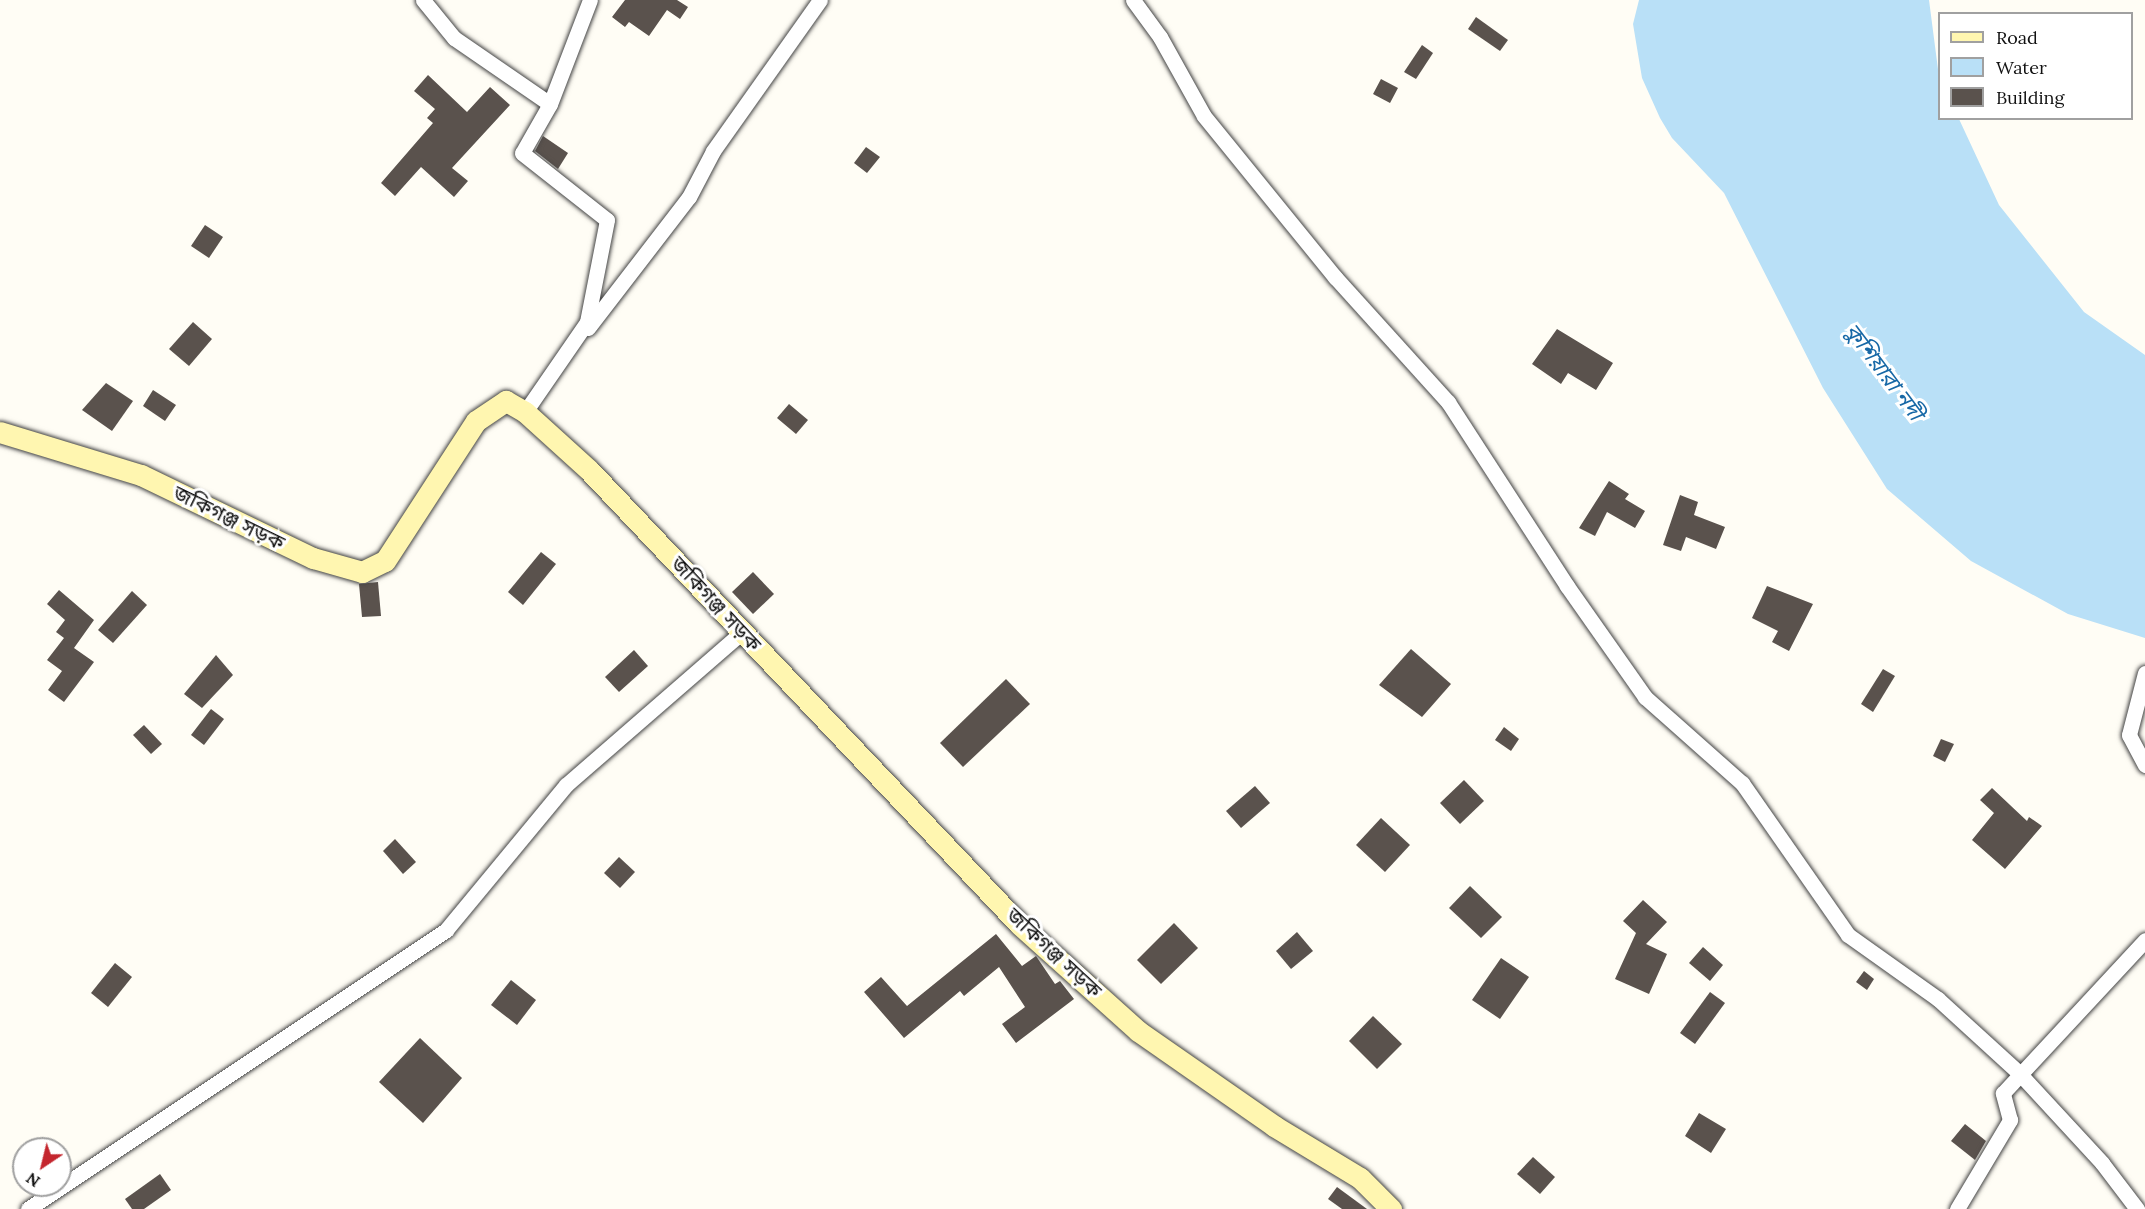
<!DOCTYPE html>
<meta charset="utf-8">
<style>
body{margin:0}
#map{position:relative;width:2145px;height:1209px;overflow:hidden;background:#fffdf5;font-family:Lora,"Noto Sans Bengali",serif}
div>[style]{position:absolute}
.water>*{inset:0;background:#b9e0f7}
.building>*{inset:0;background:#5a524d}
.roads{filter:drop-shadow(0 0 2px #444) drop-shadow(0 0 2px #444)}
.street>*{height:15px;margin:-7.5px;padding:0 7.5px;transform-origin:7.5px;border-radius:7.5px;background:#fff}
.secondary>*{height:21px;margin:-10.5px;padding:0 10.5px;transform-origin:10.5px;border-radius:10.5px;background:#fff6b0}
span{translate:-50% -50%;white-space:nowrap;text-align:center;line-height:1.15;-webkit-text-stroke:6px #fff;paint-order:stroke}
.street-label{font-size:21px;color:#111}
.water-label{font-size:22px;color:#1768a6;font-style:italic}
.legend{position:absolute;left:1938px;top:12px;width:195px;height:108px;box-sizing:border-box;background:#fff;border:2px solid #a0a0a0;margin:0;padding:8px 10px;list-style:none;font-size:18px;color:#111}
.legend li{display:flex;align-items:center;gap:12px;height:30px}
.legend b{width:30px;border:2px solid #a0a0a0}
.north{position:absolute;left:12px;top:1137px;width:60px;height:60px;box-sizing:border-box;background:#fff;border:2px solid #a0a0a0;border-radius:50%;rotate:215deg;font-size:16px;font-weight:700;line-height:24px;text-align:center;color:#111}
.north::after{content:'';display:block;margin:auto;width:21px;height:27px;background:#c4262e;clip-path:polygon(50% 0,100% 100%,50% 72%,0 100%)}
</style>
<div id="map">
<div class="water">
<i style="clip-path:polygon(1639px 0,1929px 0,1939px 77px,1940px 118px,1959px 119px,1999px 205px,2084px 312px,2145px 355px,2145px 638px,2068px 614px,1971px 561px,1887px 489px,1823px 388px,1724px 193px,1672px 138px,1660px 118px,1642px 78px,1633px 24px)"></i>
</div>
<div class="building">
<i style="clip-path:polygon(625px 0,677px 0,688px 7px,680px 19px,667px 10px,649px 36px,629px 22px,625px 27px,612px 17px)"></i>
<i style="clip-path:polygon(1476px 17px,1508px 40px,1500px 51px,1468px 29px)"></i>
<i style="clip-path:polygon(1422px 45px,1433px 53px,1416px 79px,1404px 72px)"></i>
<i style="clip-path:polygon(428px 75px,467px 112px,490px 87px,510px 105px,452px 168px,468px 181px,454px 197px,421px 167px,395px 196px,381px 183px,433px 123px,427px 118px,435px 109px,414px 91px)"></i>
<i style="clip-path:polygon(1381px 79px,1398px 88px,1390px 103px,1373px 94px)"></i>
<i style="clip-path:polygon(543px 136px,568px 153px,558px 169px,535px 151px)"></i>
<i style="clip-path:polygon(866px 147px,880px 157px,867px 173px,854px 163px)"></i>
<i style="clip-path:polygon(205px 225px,223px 237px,209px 258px,191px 246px)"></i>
<i style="clip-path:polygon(193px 322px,212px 339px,189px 366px,169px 349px)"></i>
<i style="clip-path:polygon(1557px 329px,1613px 363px,1596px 390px,1568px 373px,1561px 384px,1532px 364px)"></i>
<i style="clip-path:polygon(106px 383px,133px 401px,112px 431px,82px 410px)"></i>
<i style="clip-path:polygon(153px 390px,176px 405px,165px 421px,143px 406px)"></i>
<i style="clip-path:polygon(789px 404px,808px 420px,796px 434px,777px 418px)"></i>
<i style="clip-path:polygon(1609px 481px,1629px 494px,1625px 499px,1645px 511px,1635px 528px,1607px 512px,1595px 536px,1579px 528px)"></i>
<i style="clip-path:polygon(1680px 495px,1698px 502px,1694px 515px,1725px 527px,1716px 549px,1686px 537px,1681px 551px,1663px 545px)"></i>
<i style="clip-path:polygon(541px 552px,556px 564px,523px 605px,508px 592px)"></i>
<i style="clip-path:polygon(753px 572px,774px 594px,753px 614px,732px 592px)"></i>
<i style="clip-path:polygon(378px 582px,381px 616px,362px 617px,359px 584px)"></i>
<i style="clip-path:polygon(1767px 586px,1813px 604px,1789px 651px,1772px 642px,1778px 631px,1752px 618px)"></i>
<i style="clip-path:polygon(59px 590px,94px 620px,74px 648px,94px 662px,64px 702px,48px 690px,62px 671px,47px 660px,64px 638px,56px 632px,65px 620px,47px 604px)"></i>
<i style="clip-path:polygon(132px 591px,147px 605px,113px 643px,98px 630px)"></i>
<i style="clip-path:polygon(1411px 649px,1451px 684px,1422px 717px,1379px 685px)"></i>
<i style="clip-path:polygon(634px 650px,648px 666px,619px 692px,605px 677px)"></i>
<i style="clip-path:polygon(216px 655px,233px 675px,202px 708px,184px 694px)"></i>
<i style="clip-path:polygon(1883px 669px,1895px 676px,1873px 712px,1861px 704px)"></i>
<i style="clip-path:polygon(1006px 679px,1030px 704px,963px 767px,940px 743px)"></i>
<i style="clip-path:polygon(211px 709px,224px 719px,204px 745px,191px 735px)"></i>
<i style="clip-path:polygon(144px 725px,162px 744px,151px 754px,133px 735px)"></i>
<i style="clip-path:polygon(1504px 727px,1519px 739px,1511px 751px,1495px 740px)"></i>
<i style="clip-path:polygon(1941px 739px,1954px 744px,1945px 762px,1933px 756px)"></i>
<i style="clip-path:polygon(1464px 780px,1484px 801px,1460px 824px,1440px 803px)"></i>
<i style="clip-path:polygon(1255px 786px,1270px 803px,1241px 828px,1226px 811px)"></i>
<i style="clip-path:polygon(1992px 788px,2027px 821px,2029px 817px,2042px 826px,2005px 869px,1972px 840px,1994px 813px,1980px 800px)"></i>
<i style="clip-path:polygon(1381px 818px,1410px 845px,1385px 872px,1356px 845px)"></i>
<i style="clip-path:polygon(395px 839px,416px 862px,403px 874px,383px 851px)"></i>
<i style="clip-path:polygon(619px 857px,635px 872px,620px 888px,604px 873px)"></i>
<i style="clip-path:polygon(1470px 886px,1502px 917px,1481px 938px,1449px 908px)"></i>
<i style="clip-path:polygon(1643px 900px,1667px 922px,1646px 944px,1667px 954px,1649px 994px,1615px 979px,1636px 933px,1623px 921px)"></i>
<i style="clip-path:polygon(1174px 923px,1198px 948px,1161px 984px,1137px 960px)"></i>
<i style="clip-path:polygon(1297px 932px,1313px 951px,1291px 969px,1276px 951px)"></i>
<i style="clip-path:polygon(996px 934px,1022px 966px,1036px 956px,1055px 984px,1060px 981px,1074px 999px,1016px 1043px,1002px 1024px,1025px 1007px,999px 967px,964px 996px,960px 991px,904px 1038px,864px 992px,881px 977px,907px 1006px)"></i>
<i style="clip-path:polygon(1703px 947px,1723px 965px,1710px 981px,1689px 963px)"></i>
<i style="clip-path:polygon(1501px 958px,1529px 977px,1500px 1019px,1472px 1000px)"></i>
<i style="clip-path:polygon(115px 963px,132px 977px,108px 1007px,91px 993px)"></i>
<i style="clip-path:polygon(1864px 971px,1874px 979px,1867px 990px,1856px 982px)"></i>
<i style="clip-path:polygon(511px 980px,536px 1000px,517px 1025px,491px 1005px)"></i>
<i style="clip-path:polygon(1710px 992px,1725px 1003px,1695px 1044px,1680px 1033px)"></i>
<i style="clip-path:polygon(1373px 1016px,1402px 1044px,1377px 1069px,1349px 1041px)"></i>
<i style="clip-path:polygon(420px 1038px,462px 1078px,423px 1123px,379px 1082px)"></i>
<i style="clip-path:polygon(1699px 1113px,1726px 1129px,1711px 1153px,1685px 1136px)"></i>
<i style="clip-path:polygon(1965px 1124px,1986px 1141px,1975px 1160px,1951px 1141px)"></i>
<i style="clip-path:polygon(1533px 1157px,1555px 1177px,1540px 1194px,1517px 1174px)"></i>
<i style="clip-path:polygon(160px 1174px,171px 1190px,144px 1209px,132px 1209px,125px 1199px)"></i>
<i style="clip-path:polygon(1337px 1187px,1367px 1209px,1342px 1209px,1328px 1199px)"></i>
</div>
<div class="roads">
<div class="street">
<i style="left:423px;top:0;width:49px;rotate:50.8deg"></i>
<i style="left:454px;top:38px;width:116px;rotate:34.5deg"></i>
<i style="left:550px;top:104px;width:56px;rotate:119.7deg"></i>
<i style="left:522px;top:153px;width:108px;rotate:38.2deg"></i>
<i style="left:607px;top:220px;width:104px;rotate:101.1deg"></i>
<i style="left:587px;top:322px;width:109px;rotate:124.6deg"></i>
<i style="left:1133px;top:0;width:46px;rotate:53.9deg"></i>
<i style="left:1160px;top:37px;width:90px;rotate:60.9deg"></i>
<i style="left:1204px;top:116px;width:208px;rotate:50.9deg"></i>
<i style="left:1335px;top:277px;width:169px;rotate:47.9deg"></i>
<i style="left:1448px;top:402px;width:219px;rotate:57.1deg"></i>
<i style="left:1567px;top:586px;width:136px;rotate:54.9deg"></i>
<i style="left:1645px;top:697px;width:130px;rotate:41.6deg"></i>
<i style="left:1742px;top:783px;width:185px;rotate:55.1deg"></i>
<i style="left:1848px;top:935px;width:110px;rotate:35.4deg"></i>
<i style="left:1938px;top:999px;width:111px;rotate:42.4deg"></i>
<i style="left:2020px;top:1074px;width:121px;rotate:47.3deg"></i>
<i style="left:2102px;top:1163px;width:58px;rotate:52.7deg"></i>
<i style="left:550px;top:104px;width:111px;rotate:-69deg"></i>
<i style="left:588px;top:328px;width:165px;rotate:-52.4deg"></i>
<i style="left:689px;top:197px;width:52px;rotate:-62.4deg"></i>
<i style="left:713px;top:151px;width:185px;rotate:-54.7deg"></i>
<i style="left:2145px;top:673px;width:64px;rotate:104.5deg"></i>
<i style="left:2129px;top:735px;width:34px;rotate:62deg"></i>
<i style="left:28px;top:1209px;width:503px;rotate:-33.72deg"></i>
<i style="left:446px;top:930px;width:188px;rotate:-50.4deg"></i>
<i style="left:566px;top:785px;width:233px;rotate:-41deg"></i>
<i style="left:1957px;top:1209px;width:104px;rotate:-59.2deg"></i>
<i style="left:2010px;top:1120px;width:28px;rotate:-105deg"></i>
<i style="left:2003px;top:1093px;width:209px;rotate:-47.1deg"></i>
</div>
<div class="secondary">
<i style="left:0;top:432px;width:147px;rotate:17deg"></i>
<i style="left:141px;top:475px;width:191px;rotate:25.8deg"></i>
<i style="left:313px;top:558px;width:51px;rotate:15.9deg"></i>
<i style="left:362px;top:572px;width:25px;rotate:-26deg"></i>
<i style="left:385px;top:561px;width:167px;rotate:-57deg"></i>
<i style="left:476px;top:421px;width:36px;rotate:-34deg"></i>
<i style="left:506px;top:401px;width:22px;rotate:30deg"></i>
<i style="left:525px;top:412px;width:86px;rotate:42.2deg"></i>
<i style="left:589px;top:470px;width:627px;rotate:46.55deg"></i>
<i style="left:1020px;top:925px;width:159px;rotate:41.9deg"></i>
<i style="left:1138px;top:1031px;width:166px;rotate:34.9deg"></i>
<i style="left:1274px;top:1126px;width:100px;rotate:31.2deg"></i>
<i style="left:1360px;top:1178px;width:44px;rotate:45deg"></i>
</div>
</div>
<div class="street-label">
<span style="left:229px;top:518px;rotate:26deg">জকিগঞ্জ সড়ক</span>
<span style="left:716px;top:604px;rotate:47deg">জকিগঞ্জ সড়ক</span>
<span style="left:1054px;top:953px;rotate:43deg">জকিগঞ্জ সড়ক</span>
</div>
<div class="water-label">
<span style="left:1884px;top:372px;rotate:53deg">কুশিয়ারা নদী</span>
</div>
<ul class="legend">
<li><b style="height:8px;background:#fff6b0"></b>Road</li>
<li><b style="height:16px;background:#b9e0f7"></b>Water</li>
<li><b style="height:16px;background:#5a524d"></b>Building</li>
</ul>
<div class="north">N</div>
</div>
